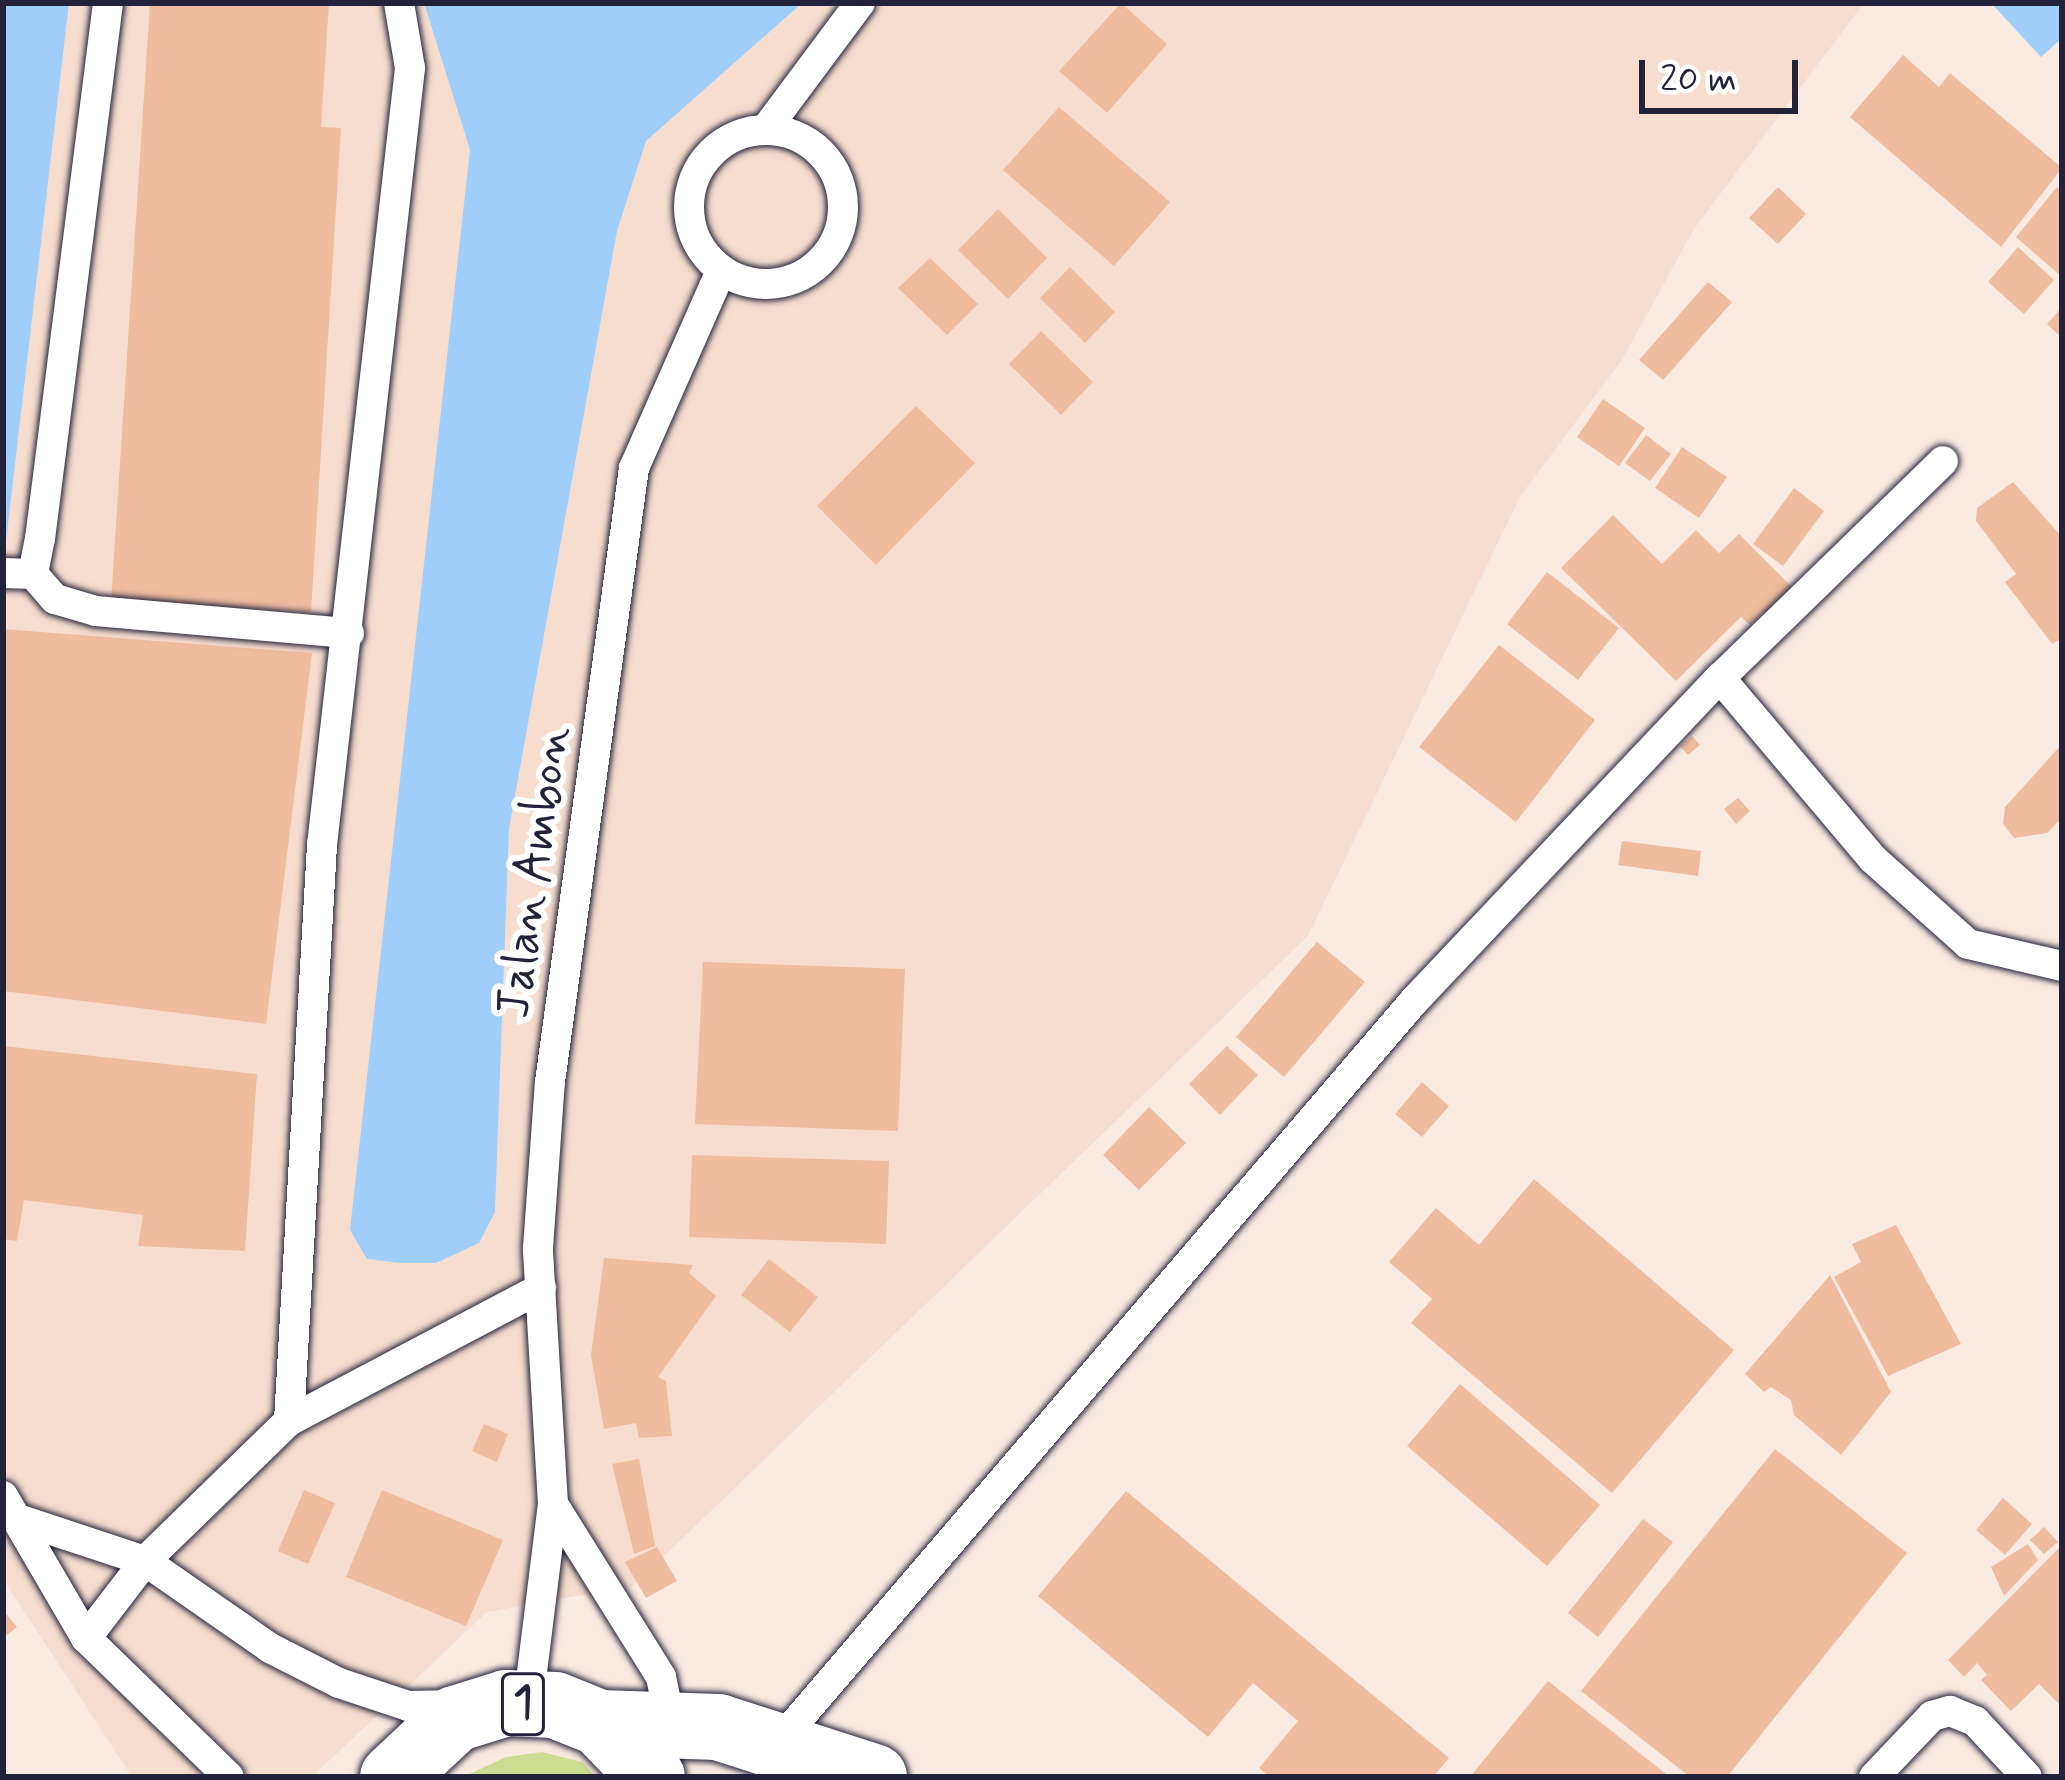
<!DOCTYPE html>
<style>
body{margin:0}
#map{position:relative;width:2065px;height:1780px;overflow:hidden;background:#faebe2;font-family:Mynerve,sans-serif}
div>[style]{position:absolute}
.built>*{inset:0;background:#f7ddce}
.green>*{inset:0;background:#ccdc90}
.water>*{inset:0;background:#a0cefb}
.building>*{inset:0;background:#efbca0}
.roads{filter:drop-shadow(0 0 3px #22223b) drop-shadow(0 0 3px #22223b)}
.service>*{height:30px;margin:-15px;padding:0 15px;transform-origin:15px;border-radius:15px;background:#fff}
.service>.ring{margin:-15px;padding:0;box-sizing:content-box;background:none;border:30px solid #fff;border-radius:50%}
.trunk>*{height:66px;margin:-33px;padding:0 33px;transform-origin:33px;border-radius:33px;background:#fff}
span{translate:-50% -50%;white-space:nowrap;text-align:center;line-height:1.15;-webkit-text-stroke:12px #fff;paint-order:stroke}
.shield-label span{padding:3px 9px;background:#fff;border:3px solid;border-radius:9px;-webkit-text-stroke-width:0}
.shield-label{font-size:45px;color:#22223b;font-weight:700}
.street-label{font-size:48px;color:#22223b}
.frame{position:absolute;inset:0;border:6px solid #22223b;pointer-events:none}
.scale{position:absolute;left:1639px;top:60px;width:159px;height:54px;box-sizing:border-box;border:6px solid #22223b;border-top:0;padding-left:15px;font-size:36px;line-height:42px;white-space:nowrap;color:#22223b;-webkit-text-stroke:9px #fff;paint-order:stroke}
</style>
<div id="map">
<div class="built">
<i style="clip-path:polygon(69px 3px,424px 3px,470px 150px,367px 1259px,401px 1263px,436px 1263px,495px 1212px,509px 829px,617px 231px,646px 141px,678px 106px,802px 3px,1864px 3px,1694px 229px,1622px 360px,1521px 495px,1308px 936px,633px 1586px,487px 1612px,312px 1777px,132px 1777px,3px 1579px,3px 541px)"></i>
</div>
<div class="green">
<i style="clip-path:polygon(542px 1752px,582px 1762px,596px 1777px,463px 1777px,506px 1757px)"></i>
</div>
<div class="water">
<i style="clip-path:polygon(3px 3px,69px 3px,6px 541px,3px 541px)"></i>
<i style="clip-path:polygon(424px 3px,802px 3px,646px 141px,617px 231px,509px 829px,495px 1212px,479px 1243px,436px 1263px,401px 1263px,367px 1259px,350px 1230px,470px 150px)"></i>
<i style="clip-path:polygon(1991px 3px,2062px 3px,2062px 38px,2041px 57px)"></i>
</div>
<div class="building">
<i style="clip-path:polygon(150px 3px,329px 3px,321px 127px,341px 128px,311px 612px,111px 601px)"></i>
<i style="clip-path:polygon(1121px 3px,1167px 44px,1107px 113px,1059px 71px)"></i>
<i style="clip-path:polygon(1903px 55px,1939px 87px,1950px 73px,2062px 168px,2001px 247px,1850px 117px)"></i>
<i style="clip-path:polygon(1059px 107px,1170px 202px,1114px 266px,1003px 170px)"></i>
<i style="clip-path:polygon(1778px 187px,1806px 214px,1778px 244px,1749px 218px)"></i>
<i style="clip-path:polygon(2057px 187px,2062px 192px,2062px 277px,2016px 237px)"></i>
<i style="clip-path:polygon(998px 209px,1047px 258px,1008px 299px,958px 250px)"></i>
<i style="clip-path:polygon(2018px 247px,2054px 280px,2024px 314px,1988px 282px)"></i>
<i style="clip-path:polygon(930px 258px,978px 304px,947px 335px,898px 288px)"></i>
<i style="clip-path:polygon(1070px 267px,1115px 312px,1085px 343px,1040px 298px)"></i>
<i style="clip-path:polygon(1708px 282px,1732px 302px,1663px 380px,1639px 360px)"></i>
<i style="clip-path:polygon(2062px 307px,2062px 338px,2047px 324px)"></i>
<i style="clip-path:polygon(1041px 331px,1093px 382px,1061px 415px,1009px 364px)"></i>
<i style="clip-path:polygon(1603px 399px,1645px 428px,1619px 466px,1577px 437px)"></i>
<i style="clip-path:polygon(916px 406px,975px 463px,876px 565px,817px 506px)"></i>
<i style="clip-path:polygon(1646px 435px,1671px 454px,1650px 481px,1625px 463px)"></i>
<i style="clip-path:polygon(1682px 447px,1727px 477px,1699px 518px,1655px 488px)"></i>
<i style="clip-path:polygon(2013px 482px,2062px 537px,2062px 638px,2052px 644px,2005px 582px,2016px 574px,1976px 521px,1977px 508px)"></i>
<i style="clip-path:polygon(1794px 488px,1824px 511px,1783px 566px,1753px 544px)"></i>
<i style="clip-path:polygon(1613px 515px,1662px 564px,1696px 530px,1719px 553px,1739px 534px,1799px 594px,1772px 621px,1763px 612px,1750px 625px,1741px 617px,1676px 681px,1561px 568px)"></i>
<i style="clip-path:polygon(1547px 572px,1619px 628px,1578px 680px,1507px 624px)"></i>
<i style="clip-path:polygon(3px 629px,312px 653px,266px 1024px,3px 991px)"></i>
<i style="clip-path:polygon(1499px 645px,1595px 720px,1516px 822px,1419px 747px)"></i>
<i style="clip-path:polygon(1692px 736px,1700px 745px,1688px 755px,1680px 746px)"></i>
<i style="clip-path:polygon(2062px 744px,2062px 818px,2047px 833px,2014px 838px,2003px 824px,2005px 807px)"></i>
<i style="clip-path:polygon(1738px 798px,1750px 811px,1736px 824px,1724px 809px)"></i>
<i style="clip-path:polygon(1622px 841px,1701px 851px,1698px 876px,1618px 865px)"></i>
<i style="clip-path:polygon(1317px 942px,1365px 982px,1284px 1077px,1236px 1037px)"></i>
<i style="clip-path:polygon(703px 962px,905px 969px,898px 1131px,695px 1124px)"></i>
<i style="clip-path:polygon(3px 1046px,257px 1074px,245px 1251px,138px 1246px,143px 1215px,24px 1200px,17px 1241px,3px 1239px)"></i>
<i style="clip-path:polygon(1227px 1046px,1258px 1075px,1220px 1115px,1189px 1084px)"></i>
<i style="clip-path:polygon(1422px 1082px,1449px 1106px,1422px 1137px,1395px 1114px)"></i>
<i style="clip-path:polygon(1149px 1107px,1186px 1143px,1139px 1190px,1103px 1155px)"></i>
<i style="clip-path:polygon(692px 1155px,889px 1161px,886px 1244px,689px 1237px)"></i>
<i style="clip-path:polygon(1534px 1179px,1734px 1350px,1612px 1493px,1411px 1323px,1432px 1299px,1389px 1262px,1436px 1208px,1479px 1245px)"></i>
<i style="clip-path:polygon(1896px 1225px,1961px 1344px,1888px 1376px,1834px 1277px,1861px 1262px,1852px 1244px)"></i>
<i style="clip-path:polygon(604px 1258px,693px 1265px,689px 1273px,716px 1296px,658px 1377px,666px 1381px,672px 1436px,639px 1438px,636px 1423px,604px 1429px,591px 1355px)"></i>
<i style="clip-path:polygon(769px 1259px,818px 1297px,790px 1332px,741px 1295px)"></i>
<i style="clip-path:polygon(1830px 1275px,1891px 1392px,1841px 1455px,1794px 1415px,1791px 1400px,1771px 1387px,1764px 1392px,1745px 1374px)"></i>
<i style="clip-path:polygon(1460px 1384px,1600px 1505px,1547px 1566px,1407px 1446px)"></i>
<i style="clip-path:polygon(484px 1424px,508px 1434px,497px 1462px,472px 1451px)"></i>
<i style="clip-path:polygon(1775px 1449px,1907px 1553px,1727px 1777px,1690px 1777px,1581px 1691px)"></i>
<i style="clip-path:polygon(639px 1459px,655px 1546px,634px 1554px,612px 1464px)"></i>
<i style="clip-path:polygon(304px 1490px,335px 1503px,308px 1564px,278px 1551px)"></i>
<i style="clip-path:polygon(382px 1490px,503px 1540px,466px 1626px,346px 1577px)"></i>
<i style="clip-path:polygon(1126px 1491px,1449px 1758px,1433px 1777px,1270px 1777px,1259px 1768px,1298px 1721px,1253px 1683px,1208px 1737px,1038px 1596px)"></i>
<i style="clip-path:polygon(2003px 1498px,2032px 1524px,2005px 1555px,1976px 1530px)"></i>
<i style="clip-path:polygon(1643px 1519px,1673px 1542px,1598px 1637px,1568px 1613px)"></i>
<i style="clip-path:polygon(2044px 1527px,2058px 1542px,2044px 1554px,2030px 1540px)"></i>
<i style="clip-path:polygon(2028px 1544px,2038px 1560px,2004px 1596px,1991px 1567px)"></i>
<i style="clip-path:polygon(657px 1547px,677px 1581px,646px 1598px,625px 1562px)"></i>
<i style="clip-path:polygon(2060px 1547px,2062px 1707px,2039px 1684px,2011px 1711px,1981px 1680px,1987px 1675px,1977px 1663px,1964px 1677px,1948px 1660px)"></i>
<i style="clip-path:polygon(3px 1610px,17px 1627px,3px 1638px)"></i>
<i style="clip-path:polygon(1548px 1681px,1670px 1777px,1470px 1777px)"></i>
</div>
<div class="roads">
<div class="service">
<i style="left:766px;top:129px;width:157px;rotate:-53.3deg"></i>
<i class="ring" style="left:689px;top:130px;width:124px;height:124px"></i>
<i style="left:3px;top:573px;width:30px;rotate:2deg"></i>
<i style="left:33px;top:574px;width:36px;rotate:-79deg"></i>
<i style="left:40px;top:539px;width:540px;rotate:-82.77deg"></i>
<i style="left:33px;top:574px;width:33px;rotate:49deg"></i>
<i style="left:55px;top:599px;width:43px;rotate:16.3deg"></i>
<i style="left:96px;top:611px;width:254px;rotate:5deg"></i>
<i style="left:1720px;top:678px;width:311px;rotate:-44.2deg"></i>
<i style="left:289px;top:1421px;width:577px;rotate:-86.72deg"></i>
<i style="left:322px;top:845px;width:782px;rotate:-83.54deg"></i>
<i style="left:410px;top:68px;width:66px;rotate:-99.6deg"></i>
<i style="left:3px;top:1496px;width:164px;rotate:59.7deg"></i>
<i style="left:86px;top:1638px;width:199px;rotate:44.2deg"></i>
<i style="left:553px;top:1504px;width:204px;rotate:58deg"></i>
<i style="left:661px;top:1677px;width:54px;rotate:78.3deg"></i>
<i style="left:24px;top:1521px;width:127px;rotate:18.3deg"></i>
<i style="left:145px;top:1561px;width:152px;rotate:34.8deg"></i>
<i style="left:270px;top:1648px;width:77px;rotate:26.9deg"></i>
<i style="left:339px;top:1683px;width:73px;rotate:18.4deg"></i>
<i style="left:408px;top:1706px;width:50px;rotate:-1.1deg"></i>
<i style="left:86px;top:1638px;width:97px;rotate:-52.5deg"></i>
<i style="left:145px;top:1561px;width:201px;rotate:-44.2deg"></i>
<i style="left:289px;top:1421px;width:285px;rotate:-27.8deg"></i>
<i style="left:528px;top:1704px;width:202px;rotate:-82.9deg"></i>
<i style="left:553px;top:1504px;width:256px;rotate:-93.4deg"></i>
<i style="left:538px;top:1248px;width:166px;rotate:-85.9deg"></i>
<i style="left:550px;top:1082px;width:620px;rotate:-82.21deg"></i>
<i style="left:634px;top:468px;width:215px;rotate:-66.2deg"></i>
<i style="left:777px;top:1744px;width:980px;rotate:-49.39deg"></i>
<i style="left:1415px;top:1000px;width:444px;rotate:-46.6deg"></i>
<i style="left:1720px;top:678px;width:237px;rotate:49.8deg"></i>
<i style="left:1873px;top:859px;width:127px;rotate:41.8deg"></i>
<i style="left:1968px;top:944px;width:97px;rotate:13.2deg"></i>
<i style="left:1874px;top:1777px;width:84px;rotate:-46.4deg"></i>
<i style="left:1932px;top:1716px;width:19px;rotate:-16deg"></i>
<i style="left:1950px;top:1711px;width:27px;rotate:22deg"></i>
<i style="left:1975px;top:1721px;width:76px;rotate:47.1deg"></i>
</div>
<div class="trunk">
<i style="left:600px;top:1723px;width:118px;rotate:1.9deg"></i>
<i style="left:718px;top:1727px;width:164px;rotate:17.8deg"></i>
<i style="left:393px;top:1777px;width:85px;rotate:-43.1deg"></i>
<i style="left:455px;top:1719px;width:53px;rotate:-17.4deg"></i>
<i style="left:506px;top:1703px;width:49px;rotate:2.3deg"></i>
<i style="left:555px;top:1705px;width:48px;rotate:21.8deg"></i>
<i style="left:600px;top:1723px;width:75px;rotate:46.1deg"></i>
</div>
</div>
<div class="shield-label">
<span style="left:523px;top:1704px">1</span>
</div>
<div class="street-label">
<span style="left:534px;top:872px;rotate:-82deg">Jalan Ambon</span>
</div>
<div class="frame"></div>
<div class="scale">20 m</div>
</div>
